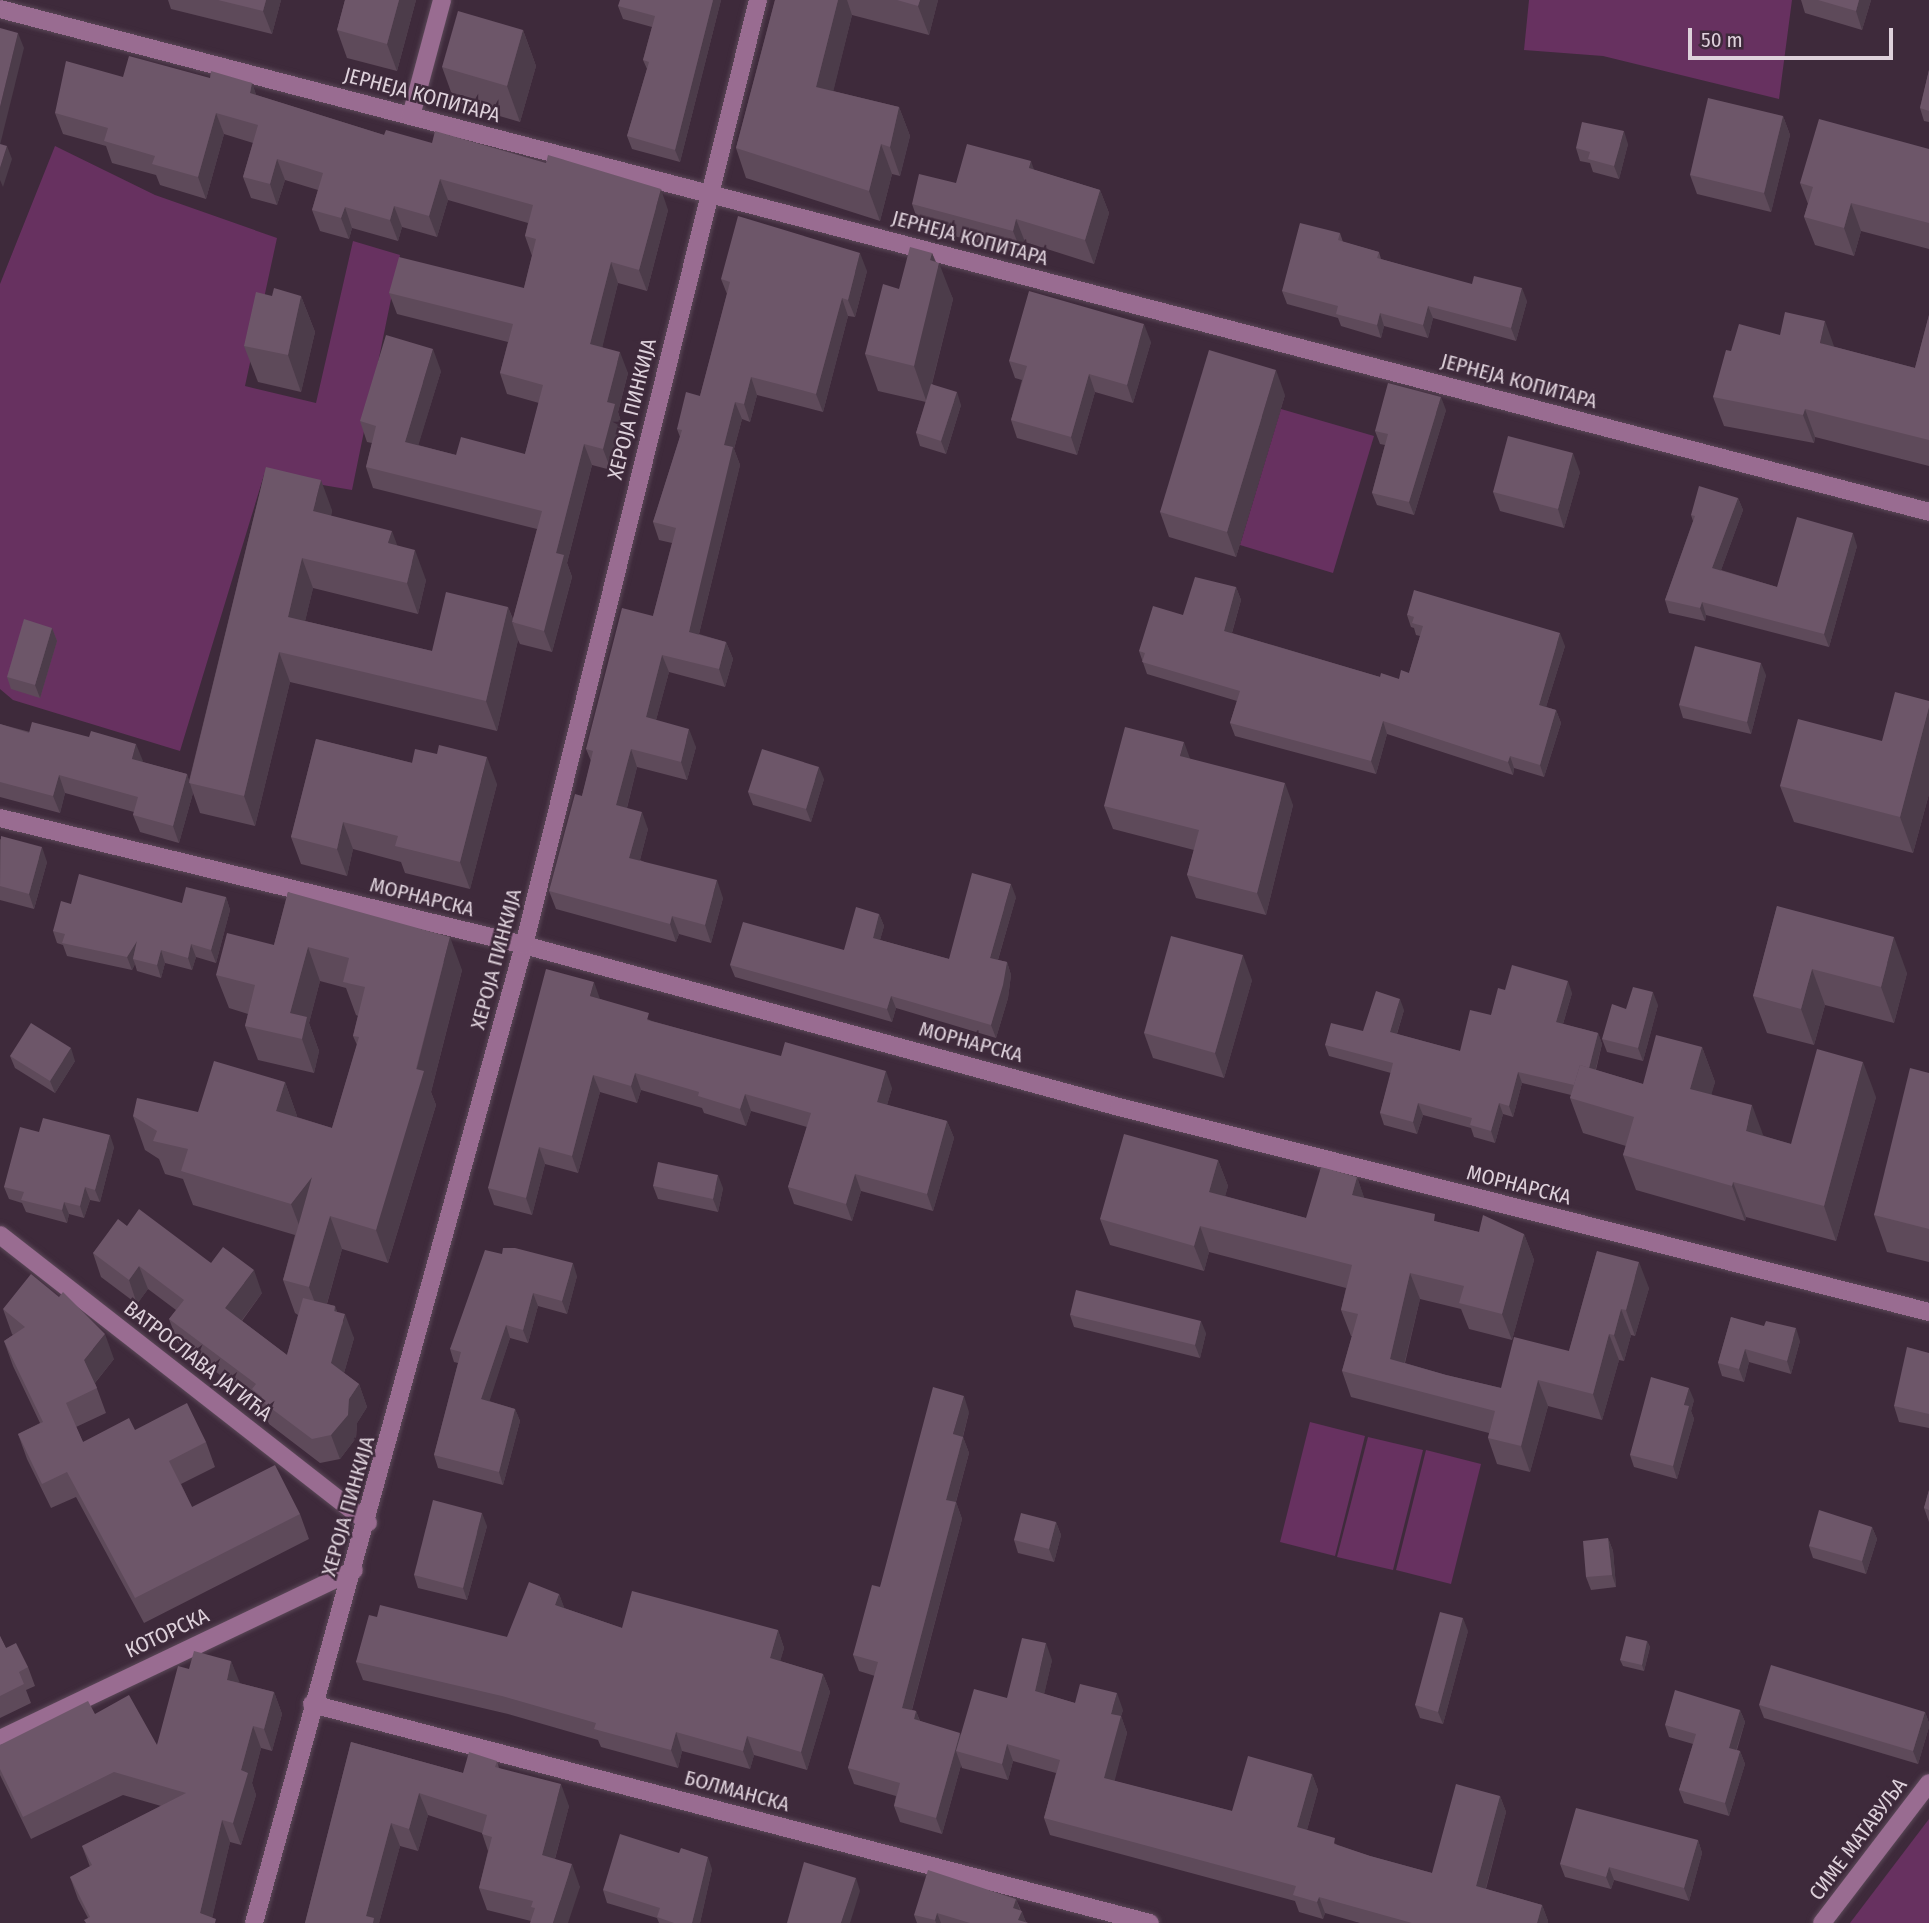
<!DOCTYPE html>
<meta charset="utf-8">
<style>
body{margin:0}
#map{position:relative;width:1929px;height:1923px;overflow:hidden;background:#3e2a3b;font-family:"Fira Sans Condensed",sans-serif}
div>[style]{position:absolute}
.green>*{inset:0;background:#673160}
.roads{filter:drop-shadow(0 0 2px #5b4858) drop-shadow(0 0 2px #5b4858)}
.minor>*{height:18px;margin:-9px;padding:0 9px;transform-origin:9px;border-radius:9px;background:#996c91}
.wall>*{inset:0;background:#5e4a5a}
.shaded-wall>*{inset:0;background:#4c3c4a}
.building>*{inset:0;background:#6d5669}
span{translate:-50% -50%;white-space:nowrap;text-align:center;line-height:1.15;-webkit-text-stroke:5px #3e2a3b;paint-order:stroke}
.street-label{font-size:21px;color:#ded1db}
.scale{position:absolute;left:1688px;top:28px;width:205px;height:32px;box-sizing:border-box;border:4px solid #ded1db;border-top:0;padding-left:9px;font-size:21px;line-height:24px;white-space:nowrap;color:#ded1db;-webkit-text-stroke:5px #3e2a3b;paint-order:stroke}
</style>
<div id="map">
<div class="green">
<i style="clip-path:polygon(1529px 0,1792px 0,1779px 99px,1603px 56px,1524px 50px)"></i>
<i style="clip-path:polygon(55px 146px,155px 195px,277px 238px,245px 386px,316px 403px,353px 241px,400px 255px,352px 490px,264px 475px,180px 751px,13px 700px,0 689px,0 284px)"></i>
<i style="clip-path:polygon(1281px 409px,1374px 436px,1333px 573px,1240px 545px)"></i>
<i style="clip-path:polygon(1310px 1422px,1365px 1436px,1335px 1556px,1280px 1542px)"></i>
<i style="clip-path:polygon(1368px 1437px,1423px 1450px,1393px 1570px,1337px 1557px)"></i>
<i style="clip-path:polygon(1426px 1450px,1481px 1464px,1451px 1584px,1396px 1570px)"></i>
<i style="clip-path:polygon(1929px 1819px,1929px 1923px,1850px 1923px)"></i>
</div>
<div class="roads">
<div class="minor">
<i style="left:0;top:9px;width:1994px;rotate:14.61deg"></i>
<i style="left:411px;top:116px;width:120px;rotate:-75deg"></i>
<i style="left:0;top:818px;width:539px;rotate:13.62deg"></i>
<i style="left:524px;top:945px;width:617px;rotate:15.23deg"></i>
<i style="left:1119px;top:1107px;width:836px;rotate:14.2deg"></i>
<i style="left:0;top:1235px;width:467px;rotate:38deg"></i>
<i style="left:312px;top:1704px;width:866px;rotate:14.65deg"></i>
<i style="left:0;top:1739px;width:392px;rotate:-25.5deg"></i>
<i style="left:254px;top:1923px;width:1015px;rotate:-74.57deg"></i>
<i style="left:524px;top:945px;width:974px;rotate:-76.09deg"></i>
<i style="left:1822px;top:1923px;width:176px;rotate:-52.6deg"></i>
</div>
</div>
<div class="wall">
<i style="clip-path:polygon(168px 0,281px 0,272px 34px,171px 9px)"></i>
<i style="clip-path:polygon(345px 0,416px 0,397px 71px,347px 58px,337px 30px)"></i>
<i style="clip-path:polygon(721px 0,680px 162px,632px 149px,627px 136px,647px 69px,643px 60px,652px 27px,623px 19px,618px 6px)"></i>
<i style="clip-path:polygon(775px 0,938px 0,929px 35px,852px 15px,833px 91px,899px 107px,910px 136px,900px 176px,892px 174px,880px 221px,746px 178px,736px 148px)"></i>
<i style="clip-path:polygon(1801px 0,1871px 0,1862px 30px,1805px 13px)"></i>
<i style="clip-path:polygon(523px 30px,536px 66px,520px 122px,455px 103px,442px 67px)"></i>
<i style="clip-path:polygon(1929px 70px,1929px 122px,1924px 121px,1920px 108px)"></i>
<i style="clip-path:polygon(123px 77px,210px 78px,252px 83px,256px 95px,384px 135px,668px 210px,647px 291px,618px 283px,602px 347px,628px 373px,618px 412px,622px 425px,611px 470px,592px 465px,567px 563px,572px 577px,552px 652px,520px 644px,518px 640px,497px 731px,290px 682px,255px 826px,200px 813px,193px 793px,179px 843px,140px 832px,133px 815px,134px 812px,65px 793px,60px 813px,0 797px,0 724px,187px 774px,189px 781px,266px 467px,332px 510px,331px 516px,397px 546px,426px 580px,418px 614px,313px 588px,305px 621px,432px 651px,508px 607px,513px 619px,537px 529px,373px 488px,366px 467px,372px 443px,367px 442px,360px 421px,441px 371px,418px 445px,456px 455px,525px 454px,539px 403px,507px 394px,500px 373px,508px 342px,397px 314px,389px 293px,524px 288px,532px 256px,525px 236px,528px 223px,448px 200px,437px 237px,402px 227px,398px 241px,352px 228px,349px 239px,320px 231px,312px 210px,318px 190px,285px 180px,277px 205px,251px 198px,243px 177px,253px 143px,224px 134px,206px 199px,160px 185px,156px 175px,112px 163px,106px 146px,63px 134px,55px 113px)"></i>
<i style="clip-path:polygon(1783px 116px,1790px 135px,1771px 212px,1697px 194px,1690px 175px)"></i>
<i style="clip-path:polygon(1628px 144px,1619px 179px,1593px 172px,1590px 163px,1580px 161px,1576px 148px)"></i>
<i style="clip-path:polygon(1929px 149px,1929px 249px,1861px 231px,1854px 256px,1815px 245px,1804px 217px,1808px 204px,1800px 183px)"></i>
<i style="clip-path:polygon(1034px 170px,1100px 190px,1109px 213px,1094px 264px,1025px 242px,1022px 254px,920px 227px,912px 204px,956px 183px)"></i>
<i style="clip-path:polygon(1340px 233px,1343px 242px,1379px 252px,1381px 259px,1527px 301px,1516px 341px,1433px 318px,1428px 338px,1384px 326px,1381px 338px,1341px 326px,1338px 318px,1287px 304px,1282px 291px)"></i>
<i style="clip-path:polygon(932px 253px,953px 299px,932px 384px,961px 405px,946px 454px,920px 446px,916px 433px,926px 402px,878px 391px,865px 354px,899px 289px)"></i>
<i style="clip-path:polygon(867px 271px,855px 317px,848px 316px,823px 412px,757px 395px,750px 422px,742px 419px,734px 449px,740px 465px,699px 634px,726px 642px,733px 659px,725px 687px,669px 672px,656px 720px,696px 747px,687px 780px,637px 767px,627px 808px,648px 829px,640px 860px,723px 898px,711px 943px,679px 934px,676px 942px,556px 909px,549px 891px,582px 796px,591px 761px,586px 749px,653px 616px,672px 543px,659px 540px,653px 522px,680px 437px,677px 429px,700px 396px,727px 294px,721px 279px)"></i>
<i style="clip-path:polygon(272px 296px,301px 296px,315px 332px,301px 392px,258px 382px,244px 346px)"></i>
<i style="clip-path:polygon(1929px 315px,1929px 466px,1815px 437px,1814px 443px,1724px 426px,1713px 397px,1731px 351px,1780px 335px,1835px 347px,1915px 368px)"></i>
<i style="clip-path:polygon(1151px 342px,1133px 403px,1095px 392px,1077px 455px,1017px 438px,1011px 420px,1022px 380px,1015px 378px,1009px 361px)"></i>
<i style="clip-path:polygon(1285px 395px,1236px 557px,1169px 537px,1160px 512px)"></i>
<i style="clip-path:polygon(1446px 410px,1414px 515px,1377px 505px,1372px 493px,1385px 445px,1380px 444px,1375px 431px)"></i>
<i style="clip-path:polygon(1580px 472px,1564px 528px,1500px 511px,1493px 492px)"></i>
<i style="clip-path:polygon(1738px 498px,1743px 510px,1721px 570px,1777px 587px,1857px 546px,1829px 647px,1706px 615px,1705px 621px,1669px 613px,1665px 600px,1693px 521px,1691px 515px)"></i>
<i style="clip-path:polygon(1236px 587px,1241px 600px,1232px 633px,1380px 677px,1399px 679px,1409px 673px,1420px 636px,1416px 635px,1414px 628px,1411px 627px,1407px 615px,1565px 646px,1546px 707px,1556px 710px,1561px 723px,1544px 777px,1514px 768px,1513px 775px,1387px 734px,1376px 774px,1235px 736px,1230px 723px,1237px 701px,1147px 674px,1139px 651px,1183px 615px)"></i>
<i style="clip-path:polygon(52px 628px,57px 641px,40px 698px,11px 689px,7px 677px)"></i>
<i style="clip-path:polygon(1766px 675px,1751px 734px,1683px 718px,1679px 705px)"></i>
<i style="clip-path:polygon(1929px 701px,1929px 794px,1913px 853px,1794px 822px,1780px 786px,1882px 741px)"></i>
<i style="clip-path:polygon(316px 739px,497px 784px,470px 889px,405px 873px,401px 862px,353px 849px,347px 876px,301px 864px,291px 837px)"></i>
<i style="clip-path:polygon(1190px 759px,1293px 805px,1266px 915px,1196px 898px,1187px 875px,1194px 850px,1113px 829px,1104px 806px)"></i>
<i style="clip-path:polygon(824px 779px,811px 822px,753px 805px,748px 792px)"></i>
<i style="clip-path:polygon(0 839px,47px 862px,34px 909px,0 900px)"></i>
<i style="clip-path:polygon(288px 892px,462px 970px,431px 1092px,436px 1105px,388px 1263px,342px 1249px,327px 1304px,335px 1306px,337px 1312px,354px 1338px,344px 1373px,359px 1384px,367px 1407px,357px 1423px,356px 1438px,340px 1459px,320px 1463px,269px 1424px,266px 1417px,261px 1413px,257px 1403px,178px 1343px,169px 1319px,176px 1310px,148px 1289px,137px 1304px,101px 1277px,93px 1253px,127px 1226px,211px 1263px,262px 1293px,242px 1321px,287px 1355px,298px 1315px,295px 1313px,283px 1280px,295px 1235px,193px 1205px,183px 1179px,165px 1174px,159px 1159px,145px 1150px,133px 1116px,198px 1112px,285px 1082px,297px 1116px,297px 1117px,332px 1128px,357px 1045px,353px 1036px,358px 1016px,356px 1015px,346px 988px,320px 981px,309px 1023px,319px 1051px,314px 1073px,258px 1060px,245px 1026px,248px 1014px,229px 1008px,216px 975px,274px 945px)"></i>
<i style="clip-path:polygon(226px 897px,230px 910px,216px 963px,196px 957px,192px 970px,165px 963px,161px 978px,137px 971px,135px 964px,132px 970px,67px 956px,63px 945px,57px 943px,53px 931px,71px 904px,182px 903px)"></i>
<i style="clip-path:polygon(1016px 897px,998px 960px,1007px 962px,1011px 975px,1008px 998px,996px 1038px,896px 1008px,892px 1022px,735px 977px,730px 965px,844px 950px,879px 914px,884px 926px,880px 940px,949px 959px)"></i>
<i style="clip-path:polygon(1777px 906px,1907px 973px,1894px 1023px,1825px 1005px,1814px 1045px,1767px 1033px,1753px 996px)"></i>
<i style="clip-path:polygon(1252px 980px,1224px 1078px,1153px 1058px,1144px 1033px)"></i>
<i style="clip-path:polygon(1505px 990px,1572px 993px,1563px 1024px,1598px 1033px,1602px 1044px,1596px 1070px,1643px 1084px,1702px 1047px,1715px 1082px,1711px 1094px,1764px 1136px,1791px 1144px,1876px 1097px,1836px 1241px,1746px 1217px,1745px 1221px,1636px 1190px,1623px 1155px,1626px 1146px,1583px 1133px,1570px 1098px,1571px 1095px,1522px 1083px,1513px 1117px,1503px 1114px,1495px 1143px,1474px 1137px,1471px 1128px,1423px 1115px,1417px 1134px,1384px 1125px,1380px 1113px,1391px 1073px,1329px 1056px,1325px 1045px,1363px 1031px,1404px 1010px,1397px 1034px,1460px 1051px,1491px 1015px)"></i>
<i style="clip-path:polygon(600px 999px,652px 1021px,892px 1088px,887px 1105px,947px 1121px,954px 1138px,933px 1211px,861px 1191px,852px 1221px,794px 1204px,788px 1187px,807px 1127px,751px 1111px,746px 1126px,704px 1113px,702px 1108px,641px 1090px,637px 1103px,600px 1092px,578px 1173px,545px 1164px,532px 1215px,494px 1205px,488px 1188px)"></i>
<i style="clip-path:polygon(1658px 1005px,1643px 1061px,1607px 1052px,1602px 1039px)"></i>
<i style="clip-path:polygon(10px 1056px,75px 1061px,55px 1093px,15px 1068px)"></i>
<i style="clip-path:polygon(1929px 1073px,1929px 1262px,1887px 1252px,1874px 1215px)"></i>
<i style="clip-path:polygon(39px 1132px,114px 1147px,100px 1202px,90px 1200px,84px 1218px,69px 1214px,67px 1223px,26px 1212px,22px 1203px,9px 1199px,4px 1187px)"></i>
<i style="clip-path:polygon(1218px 1160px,1228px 1186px,1225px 1196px,1306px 1218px,1357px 1177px,1364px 1198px,1438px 1222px,1479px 1232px,1524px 1234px,1534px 1260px,1512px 1340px,1469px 1329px,1461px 1309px,1420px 1299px,1405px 1363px,1446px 1375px,1501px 1388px,1569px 1351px,1597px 1251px,1649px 1288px,1635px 1336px,1631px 1335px,1624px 1361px,1619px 1360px,1602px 1420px,1548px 1406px,1530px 1472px,1497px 1464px,1488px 1438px,1489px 1433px,1351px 1397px,1342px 1371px,1352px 1336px,1351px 1336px,1341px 1310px,1346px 1288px,1209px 1252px,1204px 1271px,1110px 1245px,1100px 1219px)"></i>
<i style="clip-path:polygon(653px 1186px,723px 1188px,718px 1212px,658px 1199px)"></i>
<i style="clip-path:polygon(502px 1254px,577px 1276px,567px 1314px,538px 1306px,528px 1343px,510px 1338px,489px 1401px,515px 1409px,520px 1421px,503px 1485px,438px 1468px,434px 1455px,458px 1363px,454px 1362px,450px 1349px)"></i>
<i style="clip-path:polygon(3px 1309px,114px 1359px,95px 1383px,106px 1413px,76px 1427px,83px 1442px,135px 1430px,206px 1442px,215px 1467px,181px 1484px,192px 1507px,300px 1514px,309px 1539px,144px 1623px,76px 1497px,51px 1508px,27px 1459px,18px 1434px,40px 1423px,13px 1366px,4px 1341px,13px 1335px,12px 1334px)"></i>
<i style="clip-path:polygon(1070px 1315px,1206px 1333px,1200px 1358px,1074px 1327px)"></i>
<i style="clip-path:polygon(1731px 1317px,1800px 1341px,1791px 1374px,1749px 1362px,1744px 1382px,1722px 1376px,1718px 1363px)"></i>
<i style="clip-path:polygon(1929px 1353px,1929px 1428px,1899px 1422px,1894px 1406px)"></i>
<i style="clip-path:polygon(1694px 1400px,1691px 1411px,1694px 1419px,1677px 1479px,1634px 1467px,1630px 1455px)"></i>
<i style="clip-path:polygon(969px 1412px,963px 1437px,969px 1453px,956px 1502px,962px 1519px,912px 1710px,916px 1711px,920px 1721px,961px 1735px,1007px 1698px,1052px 1660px,1044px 1694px,1075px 1703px,1123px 1710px,1121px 1716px,1127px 1733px,1114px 1781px,1232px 1811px,1312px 1774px,1318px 1790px,1307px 1830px,1338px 1845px,1370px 1856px,1432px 1873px,1500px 1796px,1506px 1812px,1486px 1889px,1542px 1905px,1548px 1921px,1548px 1923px,1360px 1923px,1325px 1913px,1323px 1919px,1299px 1912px,1295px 1901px,1050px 1835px,1044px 1818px,1056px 1773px,1013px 1761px,1008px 1780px,962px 1768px,961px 1765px,942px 1834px,900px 1822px,894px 1806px,896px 1796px,854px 1784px,848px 1768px,875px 1676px,859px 1671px,853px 1655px,880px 1587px)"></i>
<i style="clip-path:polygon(1929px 1490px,1929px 1522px,1924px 1508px)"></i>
<i style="clip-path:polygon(1056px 1522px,1061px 1535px,1054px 1562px,1018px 1553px,1014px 1540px)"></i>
<i style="clip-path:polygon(487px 1526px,467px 1600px,418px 1588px,414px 1575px)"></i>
<i style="clip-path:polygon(1872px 1527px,1877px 1539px,1866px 1574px,1813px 1558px,1809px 1546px)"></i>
<i style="clip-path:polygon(1608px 1538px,1613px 1551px,1616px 1587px,1591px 1590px,1586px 1577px)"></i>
<i style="clip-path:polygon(559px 1594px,564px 1608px,622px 1628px,778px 1630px,784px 1648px,780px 1661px,823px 1674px,830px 1692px,807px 1770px,754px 1755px,750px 1769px,682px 1751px,678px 1768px,601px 1747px,598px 1740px,508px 1714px,363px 1680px,356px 1662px,377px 1617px,507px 1637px)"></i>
<i style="clip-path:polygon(1468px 1631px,1443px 1724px,1420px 1718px,1415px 1705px)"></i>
<i style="clip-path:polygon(0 1636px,6px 1648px,28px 1667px,35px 1686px,26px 1690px,31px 1703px,0 1718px)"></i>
<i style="clip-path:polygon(1647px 1641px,1650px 1647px,1644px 1671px,1623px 1666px,1620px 1660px)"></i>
<i style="clip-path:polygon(231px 1661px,239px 1683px,274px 1692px,282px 1714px,272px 1751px,261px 1748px,252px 1783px,256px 1795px,241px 1845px,230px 1842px,212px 1918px,88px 1918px,78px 1899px,70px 1877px,90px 1867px,82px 1846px,161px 1806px,123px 1795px,31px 1839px,0 1775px,0 1745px,95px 1714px,157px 1745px,189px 1669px)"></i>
<i style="clip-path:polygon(1759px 1705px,1925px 1712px,1929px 1723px,1929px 1727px,1918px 1764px,1764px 1718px)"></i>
<i style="clip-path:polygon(1740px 1710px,1745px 1722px,1737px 1750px,1740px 1751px,1745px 1764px,1729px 1816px,1684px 1803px,1679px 1790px,1693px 1744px,1669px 1737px,1665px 1725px)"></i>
<i style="clip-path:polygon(351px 1742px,463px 1773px,497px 1761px,499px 1768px,569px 1806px,555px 1859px,580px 1887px,531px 1921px,487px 1910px,479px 1888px,488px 1851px,482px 1833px,428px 1815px,418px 1851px,400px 1846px,379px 1923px,305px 1923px)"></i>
<i style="clip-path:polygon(1698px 1840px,1702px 1853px,1689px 1901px,1614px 1880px,1611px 1889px,1565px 1877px,1560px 1864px)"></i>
<i style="clip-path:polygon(712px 1869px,700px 1923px,659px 1923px,657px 1918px,607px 1903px,603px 1890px)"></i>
<i style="clip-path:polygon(1016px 1899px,1026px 1922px,1028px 1923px,917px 1923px,914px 1915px)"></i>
</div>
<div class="shaded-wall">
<i style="clip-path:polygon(266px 0,281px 0,272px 34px,263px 11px)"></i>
<i style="clip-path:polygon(399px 0,416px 0,397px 71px,387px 44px)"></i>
<i style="clip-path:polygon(713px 0,721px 0,680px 162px,675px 150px)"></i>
<i style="clip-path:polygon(838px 0,847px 0,852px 15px,827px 117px,816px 87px)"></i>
<i style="clip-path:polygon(920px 0,938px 0,929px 35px,918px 6px)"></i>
<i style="clip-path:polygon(1859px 0,1871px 0,1862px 30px,1856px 11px)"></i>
<i style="clip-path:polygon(523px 30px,536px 66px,520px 122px,507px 86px)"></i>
<i style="clip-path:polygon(18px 33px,24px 48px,0 145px,0 107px)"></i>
<i style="clip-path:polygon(252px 83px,260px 105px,250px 93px)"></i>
<i style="clip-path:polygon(899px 107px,910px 136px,900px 176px,890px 147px)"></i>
<i style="clip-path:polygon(216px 113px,224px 134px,206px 199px,198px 177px)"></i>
<i style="clip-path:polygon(1783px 116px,1790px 135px,1771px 212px,1764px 193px)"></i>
<i style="clip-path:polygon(1624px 131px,1628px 144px,1619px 179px,1614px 166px)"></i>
<i style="clip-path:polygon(881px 144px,892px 174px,880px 221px,869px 191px)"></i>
<i style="clip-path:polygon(7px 146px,12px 159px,3px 187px,0 180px,0 168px)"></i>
<i style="clip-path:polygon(277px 159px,285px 180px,277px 205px,270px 184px)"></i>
<i style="clip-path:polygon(1031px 161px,1039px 184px,1029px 168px)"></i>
<i style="clip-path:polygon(440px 179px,448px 200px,437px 237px,429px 216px)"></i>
<i style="clip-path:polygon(661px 189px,668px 210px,647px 291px,639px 270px)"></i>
<i style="clip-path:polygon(1100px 190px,1109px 213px,1094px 264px,1085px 240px)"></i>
<i style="clip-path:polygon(1851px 203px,1861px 231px,1854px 256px,1844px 228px)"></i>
<i style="clip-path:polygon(394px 206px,402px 227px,398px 241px,390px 220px)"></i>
<i style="clip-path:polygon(345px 207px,352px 228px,349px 239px,341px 218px)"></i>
<i style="clip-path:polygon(1016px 219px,1025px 242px,1022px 254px,1013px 231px)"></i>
<i style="clip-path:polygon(860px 253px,867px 271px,855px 317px,848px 300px)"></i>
<i style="clip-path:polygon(932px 253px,938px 269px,939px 263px,953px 299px,927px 403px,914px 366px,930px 260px)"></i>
<i style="clip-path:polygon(611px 262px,618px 283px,598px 365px,590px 344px)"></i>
<i style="clip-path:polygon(1522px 288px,1527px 301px,1516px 341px,1511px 328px)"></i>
<i style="clip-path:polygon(301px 296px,315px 332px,301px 392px,288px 355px)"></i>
<i style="clip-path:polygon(842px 298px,848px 316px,823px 412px,816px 394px)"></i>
<i style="clip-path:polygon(1428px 306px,1433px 318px,1428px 338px,1423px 325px)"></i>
<i style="clip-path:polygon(1380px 313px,1384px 326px,1381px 338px,1377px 325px)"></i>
<i style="clip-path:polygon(1825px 321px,1835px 349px,1820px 343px)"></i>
<i style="clip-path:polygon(1144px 324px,1151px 342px,1133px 403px,1127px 385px)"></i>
<i style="clip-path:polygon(433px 349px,441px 371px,413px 463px,405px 442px)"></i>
<i style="clip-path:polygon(620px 352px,628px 373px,618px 412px,622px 425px,611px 470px,603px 449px,607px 402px)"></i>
<i style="clip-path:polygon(1276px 370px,1285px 395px,1236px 557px,1227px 532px)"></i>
<i style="clip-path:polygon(1089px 374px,1095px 392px,1077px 455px,1071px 437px)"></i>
<i style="clip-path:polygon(751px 377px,757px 395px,750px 422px,744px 404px)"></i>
<i style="clip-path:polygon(957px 392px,961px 405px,946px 454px,941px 441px)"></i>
<i style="clip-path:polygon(1441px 397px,1446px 410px,1414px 515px,1409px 502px)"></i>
<i style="clip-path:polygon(735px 402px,742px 419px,734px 449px,740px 465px,695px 650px,689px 632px,724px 445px)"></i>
<i style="clip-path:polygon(1805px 409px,1815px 437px,1814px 443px,1803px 415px)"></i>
<i style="clip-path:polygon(584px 444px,592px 465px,567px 563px,572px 577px,552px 652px,544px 631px,556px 553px)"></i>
<i style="clip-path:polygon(1573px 453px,1580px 472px,1564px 528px,1558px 509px)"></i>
<i style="clip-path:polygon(321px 480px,332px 510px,325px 542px,313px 511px)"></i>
<i style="clip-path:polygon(1738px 498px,1743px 510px,1717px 581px,1712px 568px)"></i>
<i style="clip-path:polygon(392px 531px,403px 561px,388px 543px)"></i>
<i style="clip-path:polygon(1853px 533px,1857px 546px,1829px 647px,1824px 634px)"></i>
<i style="clip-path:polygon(415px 550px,426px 580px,418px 614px,407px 583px)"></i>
<i style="clip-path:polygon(302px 558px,313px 588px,299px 647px,288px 617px)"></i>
<i style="clip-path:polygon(1236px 587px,1241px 600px,1229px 643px,1224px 631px)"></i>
<i style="clip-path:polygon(1702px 602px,1706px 615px,1705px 621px,1700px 608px)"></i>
<i style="clip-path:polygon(508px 607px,514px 623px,512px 622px,518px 640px,497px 731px,486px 701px)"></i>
<i style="clip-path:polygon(52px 628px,57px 641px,40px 698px,35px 685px)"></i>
<i style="clip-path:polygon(1560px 633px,1565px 646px,1543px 717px,1539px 705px)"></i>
<i style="clip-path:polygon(726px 642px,733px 659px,725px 687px,719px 669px)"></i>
<i style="clip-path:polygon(279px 652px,290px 682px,255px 826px,244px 796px)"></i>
<i style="clip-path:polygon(662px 655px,669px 672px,652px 735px,646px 717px)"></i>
<i style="clip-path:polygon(1761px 663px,1766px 675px,1751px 734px,1747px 722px)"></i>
<i style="clip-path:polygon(1929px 707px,1929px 794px,1913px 853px,1900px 817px)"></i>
<i style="clip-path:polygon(1556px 710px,1561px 723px,1544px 777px,1540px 765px)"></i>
<i style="clip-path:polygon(1383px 721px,1387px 734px,1376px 774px,1371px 761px)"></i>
<i style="clip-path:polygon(689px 729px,696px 747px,687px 780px,681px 762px)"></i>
<i style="clip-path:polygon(1184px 742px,1192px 764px,1180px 756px)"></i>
<i style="clip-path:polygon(136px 744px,143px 761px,138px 777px,132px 759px)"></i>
<i style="clip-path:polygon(631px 749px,637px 767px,623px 823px,616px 805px)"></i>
<i style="clip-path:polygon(1510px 756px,1514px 768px,1513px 775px,1508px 762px)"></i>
<i style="clip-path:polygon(487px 757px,497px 784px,470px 889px,460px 862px)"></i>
<i style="clip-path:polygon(819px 767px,824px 779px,811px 822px,806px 809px)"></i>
<i style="clip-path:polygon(187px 774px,193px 793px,179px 843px,173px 826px)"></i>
<i style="clip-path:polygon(59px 775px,65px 793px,60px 813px,53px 796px)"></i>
<i style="clip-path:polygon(1285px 783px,1293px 805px,1266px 915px,1257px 893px)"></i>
<i style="clip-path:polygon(642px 812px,648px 829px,636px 875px,629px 858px)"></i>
<i style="clip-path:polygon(343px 822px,353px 849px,347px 876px,337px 849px)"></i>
<i style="clip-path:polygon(42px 847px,47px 862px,34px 909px,29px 894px)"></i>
<i style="clip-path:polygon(717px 880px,723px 898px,711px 943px,705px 925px)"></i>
<i style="clip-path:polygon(1011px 884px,1016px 897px,995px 970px,990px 958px)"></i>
<i style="clip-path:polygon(226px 897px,230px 910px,216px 963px,211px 950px)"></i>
<i style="clip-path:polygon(879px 914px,884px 926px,877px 951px,873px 938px)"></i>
<i style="clip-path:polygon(672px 916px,679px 934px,676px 942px,670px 924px)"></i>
<i style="clip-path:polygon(450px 937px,462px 970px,431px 1092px,436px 1105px,388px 1263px,376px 1230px)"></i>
<i style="clip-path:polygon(1894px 937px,1907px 973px,1894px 1023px,1881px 987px)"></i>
<i style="clip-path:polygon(137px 941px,133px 959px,135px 964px,132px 970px,127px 957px)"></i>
<i style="clip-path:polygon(191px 944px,196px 957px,192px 970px,188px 958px)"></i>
<i style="clip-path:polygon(308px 947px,320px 981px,309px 1023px,319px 1051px,314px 1073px,302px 1039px,290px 1013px)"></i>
<i style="clip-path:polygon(161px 950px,165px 963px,161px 978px,157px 965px)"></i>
<i style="clip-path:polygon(1243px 955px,1252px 980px,1224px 1078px,1215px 1053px)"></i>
<i style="clip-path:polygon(1007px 962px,1011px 975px,1008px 998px,996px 1038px,991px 1025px)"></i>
<i style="clip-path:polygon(1812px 969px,1825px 1005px,1814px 1045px,1801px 1009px)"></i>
<i style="clip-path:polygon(1568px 981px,1572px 993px,1560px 1034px,1556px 1022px)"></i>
<i style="clip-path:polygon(594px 982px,600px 999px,590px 996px)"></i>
<i style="clip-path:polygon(1653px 992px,1658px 1005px,1643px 1061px,1638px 1048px)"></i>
<i style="clip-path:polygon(891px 996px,896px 1008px,892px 1022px,887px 1009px)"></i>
<i style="clip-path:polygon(1400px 999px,1404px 1010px,1394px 1043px,1390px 1032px)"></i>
<i style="clip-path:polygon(1598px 1033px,1602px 1044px,1588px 1099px,1584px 1088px)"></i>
<i style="clip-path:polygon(1702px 1047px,1715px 1082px,1703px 1124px,1690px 1089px)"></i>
<i style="clip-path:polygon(71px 1048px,75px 1061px,55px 1093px,50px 1081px)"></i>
<i style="clip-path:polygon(1863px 1062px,1876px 1097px,1836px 1241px,1824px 1206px)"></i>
<i style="clip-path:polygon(886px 1071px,892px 1088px,883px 1119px,877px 1102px)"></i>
<i style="clip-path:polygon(1518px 1072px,1522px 1083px,1513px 1117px,1509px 1106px)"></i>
<i style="clip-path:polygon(635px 1073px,641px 1090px,637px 1103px,631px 1086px)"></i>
<i style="clip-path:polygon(593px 1075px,600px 1092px,578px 1173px,572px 1156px)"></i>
<i style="clip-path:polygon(285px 1082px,297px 1116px,288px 1145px,276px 1111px)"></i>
<i style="clip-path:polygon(745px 1094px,751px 1111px,746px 1126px,740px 1109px)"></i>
<i style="clip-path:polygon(1418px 1103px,1423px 1115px,1417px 1134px,1413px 1122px)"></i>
<i style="clip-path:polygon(1499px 1103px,1503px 1114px,1495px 1143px,1491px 1131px)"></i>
<i style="clip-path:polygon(1752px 1105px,1765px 1140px,1746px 1131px)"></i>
<i style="clip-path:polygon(947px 1121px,954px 1138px,933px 1211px,927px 1194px)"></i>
<i style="clip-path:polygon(110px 1135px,114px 1147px,100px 1202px,95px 1190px)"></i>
<i style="clip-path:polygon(539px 1147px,545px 1164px,532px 1215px,526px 1198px)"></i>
<i style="clip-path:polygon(1218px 1160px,1228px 1186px,1219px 1218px,1209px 1192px)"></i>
<i style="clip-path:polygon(855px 1174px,861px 1191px,852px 1221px,846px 1204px)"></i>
<i style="clip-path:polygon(718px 1175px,723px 1188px,718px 1212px,713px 1199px)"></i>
<i style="clip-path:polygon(312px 1177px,304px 1238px,291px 1204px)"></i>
<i style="clip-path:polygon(1357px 1177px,1366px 1203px,1352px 1195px)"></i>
<i style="clip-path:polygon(1733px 1182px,1746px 1217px,1745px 1221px,1732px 1186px)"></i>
<i style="clip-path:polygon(85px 1187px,90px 1200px,84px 1218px,80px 1206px)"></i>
<i style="clip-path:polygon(64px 1202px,69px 1214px,67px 1223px,62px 1210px)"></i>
<i style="clip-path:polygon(330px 1216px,342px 1249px,322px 1321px,309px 1287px)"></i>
<i style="clip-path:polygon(1200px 1226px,1209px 1252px,1204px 1271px,1194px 1246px)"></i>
<i style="clip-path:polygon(1524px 1234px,1534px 1260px,1512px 1340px,1502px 1314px)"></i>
<i style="clip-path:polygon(1639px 1262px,1649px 1288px,1635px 1336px,1626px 1310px)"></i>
<i style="clip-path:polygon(573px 1263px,577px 1276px,567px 1314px,562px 1301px)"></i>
<i style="clip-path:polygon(139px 1266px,148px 1289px,137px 1304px,129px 1280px)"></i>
<i style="clip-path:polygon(254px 1270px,262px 1293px,233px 1332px,225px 1308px)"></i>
<i style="clip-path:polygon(1410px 1273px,1420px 1299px,1399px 1385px,1390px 1359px)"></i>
<i style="clip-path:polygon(533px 1293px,538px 1306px,528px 1343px,523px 1330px)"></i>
<i style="clip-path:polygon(335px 1306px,342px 1326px,345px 1314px,354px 1338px,340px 1387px,331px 1363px)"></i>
<i style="clip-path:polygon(1621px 1309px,1631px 1335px,1624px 1361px,1614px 1335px)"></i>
<i style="clip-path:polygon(1201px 1321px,1206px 1333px,1200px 1358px,1195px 1345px)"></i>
<i style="clip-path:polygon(506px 1325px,510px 1338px,486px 1412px,481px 1399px)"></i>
<i style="clip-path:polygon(1796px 1328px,1800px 1341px,1791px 1374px,1787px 1361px)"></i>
<i style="clip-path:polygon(105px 1334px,114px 1359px,93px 1385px,84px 1360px)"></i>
<i style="clip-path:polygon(1609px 1334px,1619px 1360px,1602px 1420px,1593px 1394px)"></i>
<i style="clip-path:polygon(1745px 1349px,1749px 1362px,1744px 1382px,1739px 1369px)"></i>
<i style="clip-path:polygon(1538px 1380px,1548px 1406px,1530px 1472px,1521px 1446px)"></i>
<i style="clip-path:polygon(359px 1384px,367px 1407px,357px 1423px,356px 1438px,340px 1459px,331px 1435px,349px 1399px)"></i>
<i style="clip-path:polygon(1689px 1388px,1694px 1400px,1691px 1411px,1694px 1419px,1677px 1479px,1673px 1466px,1684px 1405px)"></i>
<i style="clip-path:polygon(964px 1396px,969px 1412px,959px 1451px,953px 1434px)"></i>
<i style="clip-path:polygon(515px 1409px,520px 1421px,503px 1485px,499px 1472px)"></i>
<i style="clip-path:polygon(963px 1437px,969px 1453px,952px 1516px,946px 1500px)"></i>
<i style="clip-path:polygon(956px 1502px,962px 1519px,908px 1724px,902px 1708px)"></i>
<i style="clip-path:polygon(482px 1513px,487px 1526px,467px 1600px,463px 1588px)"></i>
<i style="clip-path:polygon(1056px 1522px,1061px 1535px,1054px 1562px,1049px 1549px)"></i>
<i style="clip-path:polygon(1872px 1527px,1877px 1539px,1866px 1574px,1862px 1561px)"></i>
<i style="clip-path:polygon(1608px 1538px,1613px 1551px,1616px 1587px,1612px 1575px)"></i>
<i style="clip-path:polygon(559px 1594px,566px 1612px,555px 1605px)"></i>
<i style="clip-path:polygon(1463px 1618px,1468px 1631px,1443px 1724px,1438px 1712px)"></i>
<i style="clip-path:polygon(778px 1630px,784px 1648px,776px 1676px,770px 1658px)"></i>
<i style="clip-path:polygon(1647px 1641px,1650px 1647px,1644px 1671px,1642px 1665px)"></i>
<i style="clip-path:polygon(1046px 1643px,1052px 1660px,1041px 1708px,1035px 1691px)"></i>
<i style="clip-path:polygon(231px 1661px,240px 1683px,227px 1680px)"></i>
<i style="clip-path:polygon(823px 1674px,830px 1692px,807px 1770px,801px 1752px)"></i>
<i style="clip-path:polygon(274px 1692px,282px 1714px,272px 1751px,264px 1729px)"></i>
<i style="clip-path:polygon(1117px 1693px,1123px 1710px,1121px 1716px,1127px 1733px,1111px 1795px,1104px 1778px,1111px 1714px)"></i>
<i style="clip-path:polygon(1740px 1710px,1745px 1722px,1733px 1760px,1729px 1748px)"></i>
<i style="clip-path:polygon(916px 1711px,922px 1728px,914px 1719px)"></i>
<i style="clip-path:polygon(1925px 1712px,1929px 1723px,1929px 1727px,1918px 1764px,1913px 1751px)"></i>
<i style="clip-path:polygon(253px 1726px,261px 1748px,252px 1783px,256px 1795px,241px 1845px,233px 1823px,241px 1770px)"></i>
<i style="clip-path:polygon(676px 1732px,682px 1751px,678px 1768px,671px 1750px)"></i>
<i style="clip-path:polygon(960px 1733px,966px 1749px,956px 1751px,961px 1765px,942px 1834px,936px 1818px)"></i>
<i style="clip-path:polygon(747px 1736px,754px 1755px,750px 1769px,743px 1751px)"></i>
<i style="clip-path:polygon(1007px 1744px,1013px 1761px,1008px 1780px,1002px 1764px)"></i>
<i style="clip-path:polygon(1740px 1751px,1745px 1764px,1729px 1816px,1725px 1803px)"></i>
<i style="clip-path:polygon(1312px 1774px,1318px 1790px,1303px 1844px,1297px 1827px)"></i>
<i style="clip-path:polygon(561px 1784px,569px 1806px,550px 1877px,542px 1855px)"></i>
<i style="clip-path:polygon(419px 1793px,428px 1815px,418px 1851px,409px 1829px)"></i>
<i style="clip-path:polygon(1500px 1796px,1506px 1812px,1482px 1902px,1476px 1886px)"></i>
<i style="clip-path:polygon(222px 1820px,230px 1842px,211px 1923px,200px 1913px)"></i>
<i style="clip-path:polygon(391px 1823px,400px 1846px,379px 1923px,369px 1923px,366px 1916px)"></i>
<i style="clip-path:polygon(1698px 1840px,1702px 1853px,1689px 1901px,1684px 1888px)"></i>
<i style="clip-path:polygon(708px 1857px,712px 1869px,700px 1923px,692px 1923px)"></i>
<i style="clip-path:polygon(572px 1864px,580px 1887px,568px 1923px,553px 1923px)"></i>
<i style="clip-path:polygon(1609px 1867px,1614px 1880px,1611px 1889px,1606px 1877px)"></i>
<i style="clip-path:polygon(856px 1878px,860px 1891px,850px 1923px,841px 1923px)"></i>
<i style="clip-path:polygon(1319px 1897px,1325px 1913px,1323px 1919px,1317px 1902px)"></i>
<i style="clip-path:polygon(1016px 1899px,1021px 1913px,1022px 1911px,1026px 1923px,1018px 1923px,1013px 1908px)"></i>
<i style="clip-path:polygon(1542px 1905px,1548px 1921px,1548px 1923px,1537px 1923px)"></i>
<i style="clip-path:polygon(937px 1913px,941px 1923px,936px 1923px,935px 1920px)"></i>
</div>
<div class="building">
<i style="clip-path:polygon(218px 0,266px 0,263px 11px)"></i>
<i style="clip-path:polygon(345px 0,399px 0,387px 44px,337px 30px)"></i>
<i style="clip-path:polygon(620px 0,713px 0,675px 150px,627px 136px,649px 62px,643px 60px,655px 16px,618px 6px)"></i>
<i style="clip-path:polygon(775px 0,838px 0,816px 87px,899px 107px,890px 147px,881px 144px,869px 191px,736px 148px)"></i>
<i style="clip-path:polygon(897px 0,920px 0,918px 6px)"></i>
<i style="clip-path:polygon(1818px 0,1859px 0,1856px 11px)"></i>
<i style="clip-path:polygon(458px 11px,523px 30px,507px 86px,442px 67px)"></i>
<i style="clip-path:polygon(0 28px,18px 33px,0 107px)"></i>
<i style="clip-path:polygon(129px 56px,210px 78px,211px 71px,252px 83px,250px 93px,384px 135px,386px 130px,432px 143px,435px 131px,546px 163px,548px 155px,661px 189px,639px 270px,611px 262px,590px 344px,620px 352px,607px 402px,615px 404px,603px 449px,584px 444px,556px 553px,564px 555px,544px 631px,512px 622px,542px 511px,366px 467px,376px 426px,360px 421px,386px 335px,433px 349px,405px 442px,456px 455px,461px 437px,525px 454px,543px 385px,500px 373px,513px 324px,389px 293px,399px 257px,524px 288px,536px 239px,525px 236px,533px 205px,440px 179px,429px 216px,394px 206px,390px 220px,345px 207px,341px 218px,312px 210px,323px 173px,277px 159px,270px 184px,243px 177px,258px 125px,216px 113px,198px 177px,152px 164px,155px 156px,104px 141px,108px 128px,55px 113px,66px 61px,123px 77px)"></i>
<i style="clip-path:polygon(1929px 70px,1929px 111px,1920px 108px)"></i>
<i style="clip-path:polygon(1708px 98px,1783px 116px,1764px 193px,1690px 175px)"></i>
<i style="clip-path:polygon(1819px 119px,1929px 149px,1929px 223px,1851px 203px,1844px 228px,1804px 217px,1813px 187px,1800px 183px)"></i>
<i style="clip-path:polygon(1582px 122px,1624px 131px,1614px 166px,1588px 159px,1590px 152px,1576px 148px)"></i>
<i style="clip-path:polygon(0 144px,7px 146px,0 168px)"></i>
<i style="clip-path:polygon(967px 144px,1031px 161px,1029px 168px,1100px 190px,1085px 240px,1016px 219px,1013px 231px,912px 204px,919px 174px,956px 183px)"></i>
<i style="clip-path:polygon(738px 216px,860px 253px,848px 300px,842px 298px,816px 394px,751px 377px,744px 404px,735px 402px,724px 445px,733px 447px,689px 632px,726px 642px,719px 669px,662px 655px,646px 717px,689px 729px,681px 762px,631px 749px,616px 805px,642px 812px,629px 858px,717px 880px,705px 925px,672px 916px,670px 924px,549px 891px,575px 794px,582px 796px,593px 751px,586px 749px,622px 608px,653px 616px,676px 528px,653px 522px,682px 430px,677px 429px,686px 392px,700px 396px,730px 282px,721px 279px)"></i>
<i style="clip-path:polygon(1300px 223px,1340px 233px,1338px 240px,1379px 252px,1377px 258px,1472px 284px,1474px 276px,1522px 288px,1511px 328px,1428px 306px,1423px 325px,1380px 313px,1377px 325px,1336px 314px,1338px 306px,1282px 291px)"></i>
<i style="clip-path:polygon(910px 247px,932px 253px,930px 260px,939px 263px,914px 366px,865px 354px,883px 284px,899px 289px)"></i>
<i style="clip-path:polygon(274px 288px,301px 296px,288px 355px,244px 346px,256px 292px,272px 296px)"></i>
<i style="clip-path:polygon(1029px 291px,1144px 324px,1127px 385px,1089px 374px,1071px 437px,1011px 420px,1027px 366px,1009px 361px)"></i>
<i style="clip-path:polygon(1785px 312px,1825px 321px,1820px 343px,1915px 368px,1929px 315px,1929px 440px,1805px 409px,1803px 415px,1713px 397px,1726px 350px,1731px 351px,1739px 324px,1780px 335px)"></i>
<i style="clip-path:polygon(1209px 350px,1276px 370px,1227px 532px,1160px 512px)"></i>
<i style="clip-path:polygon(1388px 383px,1441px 397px,1409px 502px,1372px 493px,1388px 434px,1375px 431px)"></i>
<i style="clip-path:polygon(931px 384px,957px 392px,941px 441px,916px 433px)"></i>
<i style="clip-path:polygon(1508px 436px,1573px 453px,1558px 509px,1493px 492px)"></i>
<i style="clip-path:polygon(266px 467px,321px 480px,313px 511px,392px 531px,388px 543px,415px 550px,407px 583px,302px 558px,288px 617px,432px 651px,446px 592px,508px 607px,486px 701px,279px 652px,244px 796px,189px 783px)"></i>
<i style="clip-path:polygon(1699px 486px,1738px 498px,1712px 568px,1777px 587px,1797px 517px,1853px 533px,1824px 634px,1702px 602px,1700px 608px,1665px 600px,1695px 516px,1691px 515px)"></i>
<i style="clip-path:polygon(1195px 577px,1236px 587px,1224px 631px,1380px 677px,1381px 673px,1399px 679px,1401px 670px,1409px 673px,1423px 626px,1412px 623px,1414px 617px,1407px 615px,1414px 590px,1560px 633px,1539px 705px,1556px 710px,1540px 765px,1510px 756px,1508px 762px,1383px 721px,1371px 761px,1230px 723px,1240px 691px,1142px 662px,1145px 653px,1139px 651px,1153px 606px,1183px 615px)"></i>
<i style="clip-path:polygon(24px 619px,52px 628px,35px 685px,7px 677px)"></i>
<i style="clip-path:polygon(1695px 646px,1761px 663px,1747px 722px,1679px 705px)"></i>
<i style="clip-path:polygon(1895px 692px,1929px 701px,1929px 707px,1900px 817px,1780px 786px,1798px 719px,1882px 741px)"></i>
<i style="clip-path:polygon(32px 722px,89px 737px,91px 731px,136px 744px,132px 759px,187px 774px,173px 826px,133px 815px,138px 797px,59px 775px,53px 796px,0 782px,0 724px,29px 733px)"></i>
<i style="clip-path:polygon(1125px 727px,1184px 742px,1180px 756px,1285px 783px,1257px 893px,1187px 875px,1199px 830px,1104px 806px)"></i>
<i style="clip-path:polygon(316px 739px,412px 763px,415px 749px,437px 754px,439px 745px,487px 757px,460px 862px,395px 846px,398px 836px,343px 822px,337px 849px,291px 837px)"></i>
<i style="clip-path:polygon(762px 749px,819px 767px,806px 809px,748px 792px)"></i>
<i style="clip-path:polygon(1px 836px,42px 847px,29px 894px,0 886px)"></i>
<i style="clip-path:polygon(972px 873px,1011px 884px,990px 958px,1007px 962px,1003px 985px,991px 1025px,891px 996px,887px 1009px,730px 965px,743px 922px,844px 950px,856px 907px,879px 914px,873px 938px,949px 959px)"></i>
<i style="clip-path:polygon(79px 874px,182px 903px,186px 887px,226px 897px,211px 950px,191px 944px,188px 958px,161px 950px,157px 965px,133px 959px,137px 941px,127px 957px,62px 943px,65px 934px,53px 931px,61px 901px,71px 904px)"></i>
<i style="clip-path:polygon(288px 892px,450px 937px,416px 1069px,424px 1071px,376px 1230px,330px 1216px,309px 1287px,283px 1280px,312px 1177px,291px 1204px,181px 1171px,188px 1149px,153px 1141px,157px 1131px,133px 1116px,137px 1098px,198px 1112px,214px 1061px,285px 1082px,276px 1111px,332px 1128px,359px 1037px,353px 1036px,365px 987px,343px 982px,349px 958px,308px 947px,290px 1013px,307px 1017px,302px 1039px,245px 1026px,255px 985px,216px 975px,227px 933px,274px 945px)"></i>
<i style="clip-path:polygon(1777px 906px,1894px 937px,1881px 987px,1812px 969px,1801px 1009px,1753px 996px)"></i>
<i style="clip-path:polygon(1171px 936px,1243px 955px,1215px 1053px,1144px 1033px)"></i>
<i style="clip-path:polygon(1512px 965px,1568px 981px,1556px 1022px,1598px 1033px,1589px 1068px,1580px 1065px,1574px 1085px,1518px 1072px,1509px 1106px,1499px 1103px,1491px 1131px,1470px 1125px,1472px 1118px,1418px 1103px,1413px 1122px,1380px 1113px,1393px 1063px,1325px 1045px,1331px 1023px,1363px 1031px,1376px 991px,1400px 999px,1390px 1032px,1460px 1051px,1470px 1010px,1491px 1015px,1498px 988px,1505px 990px)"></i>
<i style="clip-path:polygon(546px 969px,594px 982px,590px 996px,649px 1013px,647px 1020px,781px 1056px,785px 1042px,886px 1071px,877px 1102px,947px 1121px,927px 1194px,855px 1174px,846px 1204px,788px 1187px,811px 1113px,745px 1094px,740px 1109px,698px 1096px,699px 1092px,635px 1073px,631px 1086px,593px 1075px,572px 1156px,539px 1147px,526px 1198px,488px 1188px)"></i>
<i style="clip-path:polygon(1633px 987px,1653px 992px,1638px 1048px,1602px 1039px,1612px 1004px,1626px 1009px)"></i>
<i style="clip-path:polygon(31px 1023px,71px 1048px,50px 1081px,10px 1056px)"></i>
<i style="clip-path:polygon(1656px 1035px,1702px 1047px,1690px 1089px,1752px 1105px,1746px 1131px,1791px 1144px,1817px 1049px,1863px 1062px,1824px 1206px,1733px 1182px,1732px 1186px,1623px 1155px,1634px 1117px,1570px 1098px,1580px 1065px,1643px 1084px)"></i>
<i style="clip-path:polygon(1910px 1068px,1929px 1073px,1929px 1229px,1874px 1215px)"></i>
<i style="clip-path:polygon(43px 1118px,110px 1135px,95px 1190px,85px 1187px,80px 1206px,64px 1202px,62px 1210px,21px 1200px,24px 1192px,4px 1187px,20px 1127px,39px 1132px)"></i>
<i style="clip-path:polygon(1124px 1134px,1218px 1160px,1209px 1192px,1306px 1218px,1321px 1167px,1357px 1177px,1352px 1195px,1435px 1214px,1434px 1221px,1479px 1232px,1483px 1215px,1524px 1234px,1502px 1314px,1459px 1303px,1464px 1286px,1410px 1273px,1390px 1359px,1446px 1375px,1501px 1388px,1514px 1337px,1569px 1351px,1597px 1251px,1639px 1262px,1626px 1310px,1621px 1309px,1614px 1335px,1609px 1334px,1593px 1394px,1538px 1380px,1521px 1446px,1488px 1438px,1495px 1411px,1342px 1371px,1358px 1314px,1341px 1310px,1352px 1265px,1200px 1226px,1194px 1246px,1100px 1219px)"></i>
<i style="clip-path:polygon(658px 1162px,718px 1175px,713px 1199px,653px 1186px)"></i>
<i style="clip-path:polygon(139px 1209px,211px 1263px,223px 1247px,254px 1270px,225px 1308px,287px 1355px,303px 1298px,335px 1306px,334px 1311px,345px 1314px,331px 1363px,359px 1384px,349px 1399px,348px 1415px,331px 1435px,312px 1439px,260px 1400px,262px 1397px,252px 1389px,256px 1384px,169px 1319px,184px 1300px,139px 1266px,129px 1280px,93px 1253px,118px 1219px,127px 1226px)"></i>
<i style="clip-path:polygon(503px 1248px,515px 1248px,573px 1263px,562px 1301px,533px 1293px,523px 1330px,506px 1325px,481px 1399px,515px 1409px,499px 1472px,434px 1455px,461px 1352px,450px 1349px,485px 1250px,502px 1254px)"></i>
<i style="clip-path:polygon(31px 1274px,59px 1297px,63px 1292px,105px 1334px,84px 1360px,97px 1388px,66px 1403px,83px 1442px,129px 1418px,135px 1430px,187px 1403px,206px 1442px,169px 1461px,192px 1507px,275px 1465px,300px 1514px,135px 1598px,67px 1472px,42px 1484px,18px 1434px,43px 1422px,4px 1341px,25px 1327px,3px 1309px)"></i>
<i style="clip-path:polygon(1076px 1290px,1201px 1321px,1195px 1345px,1070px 1315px)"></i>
<i style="clip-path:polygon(1731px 1317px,1764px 1326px,1766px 1321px,1796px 1328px,1787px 1361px,1745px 1349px,1739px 1369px,1718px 1363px)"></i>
<i style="clip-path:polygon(1907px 1347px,1929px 1353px,1929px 1414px,1894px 1406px)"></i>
<i style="clip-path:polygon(1651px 1377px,1689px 1388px,1684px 1405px,1689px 1406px,1673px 1466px,1630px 1455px)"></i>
<i style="clip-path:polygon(933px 1387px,964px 1396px,953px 1434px,963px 1437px,946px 1500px,956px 1502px,902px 1708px,916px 1711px,914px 1719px,960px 1733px,936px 1818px,894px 1806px,900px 1783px,848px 1768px,878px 1662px,853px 1655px,872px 1585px,880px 1587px)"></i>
<i style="clip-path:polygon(1929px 1490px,1929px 1510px,1924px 1508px)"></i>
<i style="clip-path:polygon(433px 1500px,482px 1513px,463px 1588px,414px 1575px)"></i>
<i style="clip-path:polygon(1819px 1510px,1872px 1527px,1862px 1561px,1809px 1546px)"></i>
<i style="clip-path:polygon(1021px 1513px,1056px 1522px,1049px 1549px,1014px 1540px)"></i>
<i style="clip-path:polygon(1608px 1538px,1612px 1575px,1586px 1577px,1583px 1541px)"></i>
<i style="clip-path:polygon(529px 1582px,559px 1594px,555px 1605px,622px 1628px,632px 1591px,778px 1630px,770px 1658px,823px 1674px,801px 1752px,747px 1736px,743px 1751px,676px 1732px,671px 1750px,594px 1729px,596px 1723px,502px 1696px,356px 1662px,369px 1615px,377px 1617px,380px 1605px,507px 1637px)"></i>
<i style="clip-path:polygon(1440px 1612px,1463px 1618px,1438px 1712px,1415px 1705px)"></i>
<i style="clip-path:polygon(0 1636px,6px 1648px,16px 1643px,28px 1667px,19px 1672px,24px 1684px,0 1696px)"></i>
<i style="clip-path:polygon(1626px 1636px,1647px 1641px,1642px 1665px,1620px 1660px)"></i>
<i style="clip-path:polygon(1022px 1638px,1046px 1643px,1035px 1691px,1075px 1703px,1080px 1684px,1117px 1693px,1111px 1714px,1121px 1716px,1104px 1778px,1232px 1811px,1248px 1756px,1312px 1774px,1297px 1827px,1335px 1838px,1334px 1844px,1370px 1856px,1432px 1873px,1456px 1784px,1500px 1796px,1476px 1886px,1542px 1905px,1537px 1923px,1412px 1923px,1319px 1897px,1317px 1902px,1293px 1895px,1296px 1886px,1044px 1818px,1060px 1760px,1007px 1744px,1002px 1764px,956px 1751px,974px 1689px,1007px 1698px)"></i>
<i style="clip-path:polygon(194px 1651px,231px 1661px,227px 1680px,274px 1692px,264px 1729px,253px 1726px,241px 1770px,248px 1773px,233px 1823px,222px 1820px,200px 1913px,216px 1919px,215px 1923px,86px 1923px,84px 1920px,90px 1917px,70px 1877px,92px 1865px,82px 1846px,186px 1793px,114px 1772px,23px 1817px,0 1769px,0 1745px,88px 1701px,95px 1714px,129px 1695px,157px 1745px,178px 1666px,189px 1669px)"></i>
<i style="clip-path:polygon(1771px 1665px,1925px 1712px,1913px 1751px,1759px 1705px)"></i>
<i style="clip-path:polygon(1675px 1690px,1740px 1710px,1729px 1748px,1740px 1751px,1725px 1803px,1679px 1790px,1696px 1734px,1665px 1725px)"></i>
<i style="clip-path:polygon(351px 1742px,463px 1773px,469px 1752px,497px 1761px,495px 1767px,561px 1784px,542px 1855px,572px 1864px,553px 1923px,530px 1923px,535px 1908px,531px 1907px,533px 1901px,479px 1888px,492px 1837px,482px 1834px,487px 1815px,419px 1793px,409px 1829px,391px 1823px,366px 1916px,374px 1918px,373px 1923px,305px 1923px)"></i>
<i style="clip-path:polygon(1576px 1808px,1698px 1840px,1684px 1888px,1609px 1867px,1606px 1877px,1560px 1864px)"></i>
<i style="clip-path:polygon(620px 1834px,679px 1853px,681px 1848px,708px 1857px,692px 1923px,674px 1923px,657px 1917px,660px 1908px,603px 1890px)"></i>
<i style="clip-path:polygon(804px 1862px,856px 1878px,841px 1923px,787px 1923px)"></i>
<i style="clip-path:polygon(928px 1870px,1016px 1899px,1013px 1908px,1022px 1911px,1018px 1920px,1028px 1923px,970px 1923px,937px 1913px,935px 1920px,914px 1915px)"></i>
</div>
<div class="street-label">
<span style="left:422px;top:95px;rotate:15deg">ЈЕРНЕЈА КОПИТАРА</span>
<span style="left:970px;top:238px;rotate:15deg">ЈЕРНЕЈА КОПИТАРА</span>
<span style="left:1519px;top:381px;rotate:15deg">ЈЕРНЕЈА КОПИТАРА</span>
<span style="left:632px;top:409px;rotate:-76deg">ХЕРОЈА ПИНКИЈА</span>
<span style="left:422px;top:897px;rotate:14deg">МОРНАРСКА</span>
<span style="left:496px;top:959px;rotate:-75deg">ХЕРОЈА ПИНКИЈА</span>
<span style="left:971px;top:1042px;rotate:15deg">МОРНАРСКА</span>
<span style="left:1519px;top:1185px;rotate:14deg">МОРНАРСКА</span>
<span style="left:198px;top:1361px;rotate:38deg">ВАТРОСЛАВА ЈАГИЋА</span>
<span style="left:348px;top:1506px;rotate:-74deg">ХЕРОЈА ПИНКИЈА</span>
<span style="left:167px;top:1633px;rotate:-25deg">КОТОРСКА</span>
<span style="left:737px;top:1791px;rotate:15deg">БОЛМАНСКА</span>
<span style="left:1858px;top:1839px;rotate:-53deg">СИМЕ МАТАВУЉА</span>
</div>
<div class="scale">50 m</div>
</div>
